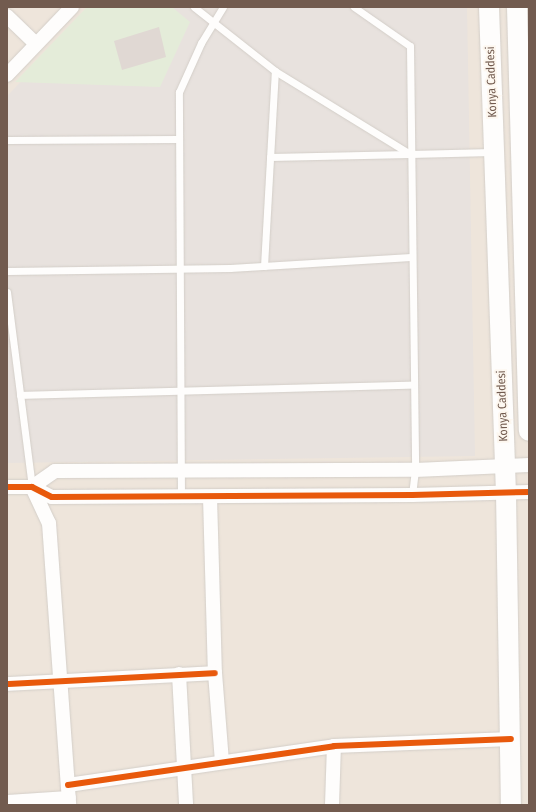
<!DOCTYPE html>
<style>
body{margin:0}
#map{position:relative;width:536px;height:812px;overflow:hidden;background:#f6f2ed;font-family:"Fira Sans Condensed",sans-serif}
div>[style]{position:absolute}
.residential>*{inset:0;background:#eee5db}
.industrial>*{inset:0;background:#e8e2de}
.green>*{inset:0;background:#e4ecd9}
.building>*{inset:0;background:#e0d8d3}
.roads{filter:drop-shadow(0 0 1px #d3cec8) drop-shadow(0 0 1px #d3cec8)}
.lane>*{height:7px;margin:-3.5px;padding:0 3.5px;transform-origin:3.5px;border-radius:3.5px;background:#fefdfc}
.street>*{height:14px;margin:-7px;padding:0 7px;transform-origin:7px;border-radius:7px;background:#fefdfc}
.secondary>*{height:20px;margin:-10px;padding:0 10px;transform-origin:10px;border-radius:10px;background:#fefdfc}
.cycleway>*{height:6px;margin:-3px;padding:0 3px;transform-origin:3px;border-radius:3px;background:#e8590c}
span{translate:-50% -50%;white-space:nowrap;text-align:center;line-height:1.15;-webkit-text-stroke:4px #fdf7ef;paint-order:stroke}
.street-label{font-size:12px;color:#725b4f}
.frame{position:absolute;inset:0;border:8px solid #725b4f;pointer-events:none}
</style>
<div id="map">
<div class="residential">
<i style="clip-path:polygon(7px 7px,529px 7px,529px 805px,7px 805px)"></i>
</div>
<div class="industrial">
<i style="clip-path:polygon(94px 7px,467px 7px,475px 456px,7px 463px,7px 96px)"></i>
</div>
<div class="green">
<i style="clip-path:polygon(87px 7px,172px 7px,190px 22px,160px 87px,15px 82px)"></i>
</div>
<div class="building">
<i style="clip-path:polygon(159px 27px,166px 57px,122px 70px,114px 41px)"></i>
</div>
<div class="roads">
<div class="lane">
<i style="left:194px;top:7px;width:103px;rotate:38.3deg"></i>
<i style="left:275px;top:71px;width:158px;rotate:31.6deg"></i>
<i style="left:410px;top:154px;width:82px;rotate:-1.4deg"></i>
<i style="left:354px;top:7px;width:68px;rotate:34.9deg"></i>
<i style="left:410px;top:46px;width:424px;rotate:89.3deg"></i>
<i style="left:415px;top:470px;width:25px;rotate:97deg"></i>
<i style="left:7px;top:140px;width:172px;rotate:-0.3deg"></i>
<i style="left:270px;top:157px;width:140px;rotate:-1.2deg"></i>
<i style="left:264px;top:266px;width:195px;rotate:-86.8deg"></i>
<i style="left:7px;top:271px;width:223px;rotate:-0.8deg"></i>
<i style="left:230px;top:268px;width:181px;rotate:-3.5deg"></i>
<i style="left:7px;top:292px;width:197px;rotate:82.7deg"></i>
<i style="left:20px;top:395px;width:393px;rotate:-1.5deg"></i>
<i style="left:181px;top:497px;width:405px;rotate:-90.3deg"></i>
<i style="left:179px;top:92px;width:54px;rotate:-65.8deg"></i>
<i style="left:201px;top:43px;width:42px;rotate:-58.6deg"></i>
</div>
<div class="street">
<i style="left:7px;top:16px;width:40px;rotate:44deg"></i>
<i style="left:7px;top:75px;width:94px;rotate:-46.3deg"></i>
<i style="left:7px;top:487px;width:25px"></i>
<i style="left:32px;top:487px;width:22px;rotate:27deg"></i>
<i style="left:52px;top:497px;width:360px;rotate:-0.3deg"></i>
<i style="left:412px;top:495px;width:117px;rotate:-1.5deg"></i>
<i style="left:32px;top:487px;width:28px;rotate:-35deg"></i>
<i style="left:55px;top:471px;width:360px;rotate:-0.2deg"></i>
<i style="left:415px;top:470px;width:114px;rotate:-2.5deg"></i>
<i style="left:32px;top:487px;width:40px;rotate:65deg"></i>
<i style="left:49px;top:523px;width:283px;rotate:85.9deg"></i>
<i style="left:210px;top:497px;width:176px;rotate:88.4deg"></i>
<i style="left:215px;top:673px;width:89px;rotate:85.5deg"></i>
<i style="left:179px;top:674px;width:131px;rotate:86.9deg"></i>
<i style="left:7px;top:684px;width:208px;rotate:-3deg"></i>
<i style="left:68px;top:785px;width:269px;rotate:-8.3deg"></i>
<i style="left:334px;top:746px;width:177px;rotate:-2.3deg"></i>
<i style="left:7px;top:802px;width:62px;rotate:-3.7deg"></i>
<i style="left:332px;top:805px;width:59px;rotate:-88.1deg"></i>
</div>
<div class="secondary">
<i style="left:489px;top:7px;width:486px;rotate:88deg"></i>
<i style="left:506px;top:493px;width:312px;rotate:89.1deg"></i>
<i style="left:517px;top:7px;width:424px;rotate:88.4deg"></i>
</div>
</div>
<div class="cycleway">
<i style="left:7px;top:487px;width:25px"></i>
<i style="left:32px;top:487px;width:22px;rotate:27deg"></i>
<i style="left:52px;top:497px;width:360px;rotate:-0.3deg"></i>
<i style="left:412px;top:495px;width:117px;rotate:-1.5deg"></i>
<i style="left:7px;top:684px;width:208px;rotate:-3deg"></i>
<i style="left:68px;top:785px;width:269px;rotate:-8.3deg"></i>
<i style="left:334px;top:746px;width:177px;rotate:-2.3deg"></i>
</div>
<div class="street-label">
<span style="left:492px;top:82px;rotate:-92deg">Konya Caddesi</span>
<span style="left:503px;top:406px;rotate:-92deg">Konya Caddesi</span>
</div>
<div class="frame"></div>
</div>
